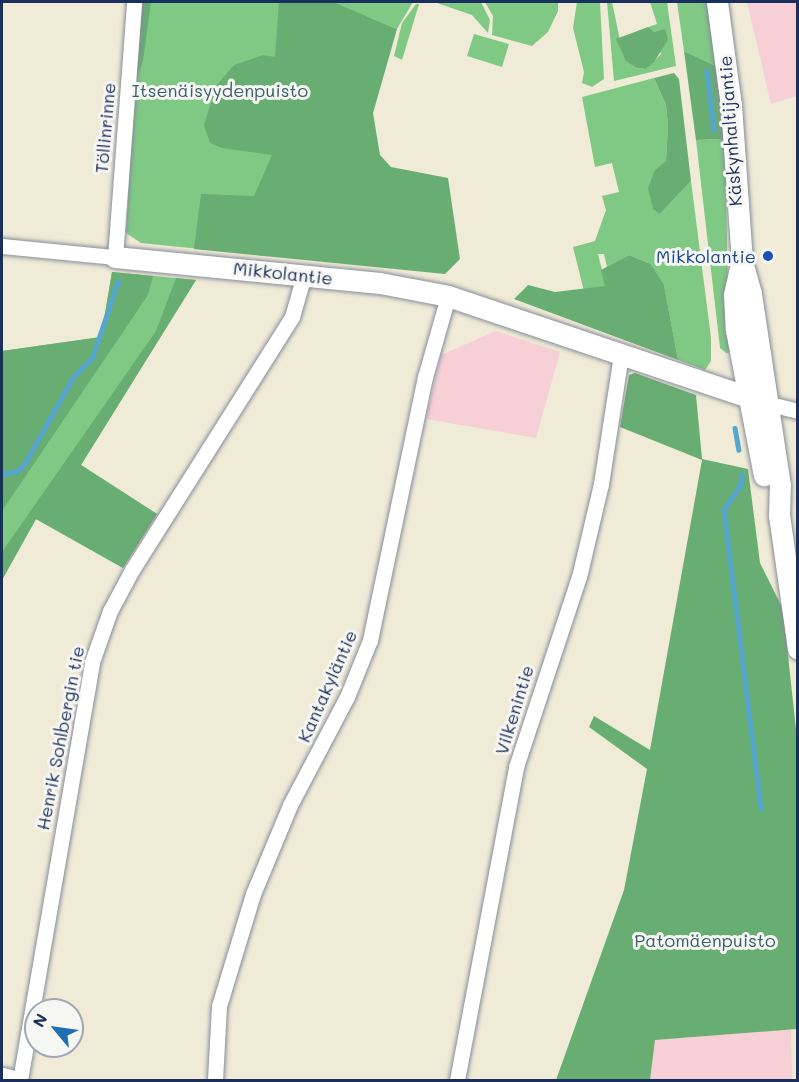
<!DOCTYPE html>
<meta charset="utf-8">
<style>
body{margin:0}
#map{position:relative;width:799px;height:1082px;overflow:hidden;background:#f0ebd7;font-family:Mali,sans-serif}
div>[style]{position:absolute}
.built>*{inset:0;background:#f6cfd7}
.green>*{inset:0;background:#80c985}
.forest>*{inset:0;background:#68ad72}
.stream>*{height:4.5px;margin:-2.25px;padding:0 2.25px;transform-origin:2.25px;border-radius:2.25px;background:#56a6d0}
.roads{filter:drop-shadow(0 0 2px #868d9a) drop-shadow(0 0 2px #868d9a)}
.street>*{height:15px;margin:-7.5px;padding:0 7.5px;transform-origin:7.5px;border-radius:7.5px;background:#fff}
.secondary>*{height:21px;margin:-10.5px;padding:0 10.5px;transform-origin:10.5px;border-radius:10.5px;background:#fff}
.dots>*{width:16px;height:16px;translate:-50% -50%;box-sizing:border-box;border:3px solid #f6f6f2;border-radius:50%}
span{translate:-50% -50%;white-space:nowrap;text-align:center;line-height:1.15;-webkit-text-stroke:6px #f6f6f2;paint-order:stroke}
.park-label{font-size:18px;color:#395d6a}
.street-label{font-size:18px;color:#1b2f5e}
.transit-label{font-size:18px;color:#164399}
.right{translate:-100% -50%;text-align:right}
.frame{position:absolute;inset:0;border:3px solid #1b2f5e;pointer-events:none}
.north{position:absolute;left:24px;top:998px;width:60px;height:60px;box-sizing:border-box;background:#f6f6f2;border:2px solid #9ea6b7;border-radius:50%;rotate:299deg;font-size:16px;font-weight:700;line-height:24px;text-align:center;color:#1b2f5e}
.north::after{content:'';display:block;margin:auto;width:21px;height:27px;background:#1f6fb2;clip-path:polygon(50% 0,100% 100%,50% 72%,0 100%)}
</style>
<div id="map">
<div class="built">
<i style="clip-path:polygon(747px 2px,797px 2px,797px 96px,771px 104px)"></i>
<i style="clip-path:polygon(496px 331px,560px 352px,536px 438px,426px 419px,441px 355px)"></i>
<i style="clip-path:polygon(791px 1029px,792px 1080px,650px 1080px,655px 1040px)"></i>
</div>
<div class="green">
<i style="clip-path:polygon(139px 2px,413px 2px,397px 29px,366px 16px,267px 256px,141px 243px,126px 233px)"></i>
<i style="clip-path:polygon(434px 2px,481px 2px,490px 20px,488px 33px,472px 15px)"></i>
<i style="clip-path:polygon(485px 2px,558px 2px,558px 11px,548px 32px,532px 46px,492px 35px,493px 16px)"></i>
<i style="clip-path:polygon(577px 2px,600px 2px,604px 79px,592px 87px,582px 83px,584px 72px,573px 28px)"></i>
<i style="clip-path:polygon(607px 2px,612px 2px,620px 40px,637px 68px,646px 69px,661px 54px,655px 32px,648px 27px,657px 24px,650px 2px,667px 2px,676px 66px,614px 81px)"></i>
<i style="clip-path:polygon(677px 2px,707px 2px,718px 67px,684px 51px)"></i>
<i style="clip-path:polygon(416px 4px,419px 4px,402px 60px,394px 56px,402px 23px)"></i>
<i style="clip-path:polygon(474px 34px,509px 44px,502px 67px,467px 56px)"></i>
<i style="clip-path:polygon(654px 78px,666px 105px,668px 126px,666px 162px,655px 170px,660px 214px,691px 181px,711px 338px,711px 361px,705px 370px,678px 360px,664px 286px,651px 264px,629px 255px,607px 267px,604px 254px,598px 254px,606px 286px,584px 291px,573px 247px,595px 241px,606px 210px,602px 196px,619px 192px,612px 163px,595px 167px,582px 97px)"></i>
<i style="clip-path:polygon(725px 139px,728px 290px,734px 352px,726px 353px,720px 348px,696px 140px)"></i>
<i style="clip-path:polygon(112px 272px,196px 280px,81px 465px,157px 514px,123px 568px,36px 519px,2px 580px,2px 351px,101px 337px)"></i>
</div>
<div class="forest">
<i style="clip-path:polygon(139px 2px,151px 2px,143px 61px,133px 86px)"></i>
<i style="clip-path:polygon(279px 2px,333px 2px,397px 29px,373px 113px,380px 155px,391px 167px,448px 178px,460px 259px,445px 274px,194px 249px,201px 194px,254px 196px,272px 155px,222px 148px,210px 143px,204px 125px,216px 86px,234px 65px,263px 55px,275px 57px)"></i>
<i style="clip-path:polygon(648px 27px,655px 32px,665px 29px,668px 40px,654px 62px,646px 69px,637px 68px,626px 61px,616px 39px)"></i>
<i style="clip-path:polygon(684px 51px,718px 67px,725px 139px,696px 140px)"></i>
<i style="clip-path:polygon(674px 73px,679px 79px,691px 181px,660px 214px,653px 209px,648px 188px,655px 170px,666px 161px,668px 126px,666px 105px,654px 78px)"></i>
<i style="clip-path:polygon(629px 255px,651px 264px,664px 285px,678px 360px,514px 299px,528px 285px,555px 292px,605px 286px,601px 270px)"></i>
<i style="clip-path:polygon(112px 272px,153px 276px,148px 295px,2px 511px,2px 351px,101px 337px)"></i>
<i style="clip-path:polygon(176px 278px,196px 280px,81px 465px,157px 514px,123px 568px,36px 519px,2px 580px,2px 552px,156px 331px)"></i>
<i style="clip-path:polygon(635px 373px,696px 395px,702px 459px,748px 469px,760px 563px,783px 609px,798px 748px,797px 1029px,655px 1040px,650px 1080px,556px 1080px,624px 890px,647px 769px,589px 727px,594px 716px,650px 750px,702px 460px,620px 427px,629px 375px)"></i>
</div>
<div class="stream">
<i style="left:707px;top:71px;width:59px;rotate:83.2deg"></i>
<i style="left:735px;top:428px;width:22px;rotate:80deg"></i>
<i style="left:2px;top:474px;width:15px;rotate:-11deg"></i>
<i style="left:17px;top:471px;width:9px;rotate:-41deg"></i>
<i style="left:24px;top:465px;width:101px;rotate:-60.9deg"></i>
<i style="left:73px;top:377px;width:27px;rotate:-45deg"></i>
<i style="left:92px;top:358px;width:81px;rotate:-71.3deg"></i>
<i style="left:742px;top:474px;width:11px;rotate:95deg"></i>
<i style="left:741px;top:485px;width:30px;rotate:124deg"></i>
<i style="left:724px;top:510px;width:301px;rotate:82.9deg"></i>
</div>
<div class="roads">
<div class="street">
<i style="left:2px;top:246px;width:114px;rotate:5.6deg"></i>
<i style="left:115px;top:257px;width:256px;rotate:-85.7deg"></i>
<i style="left:766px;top:403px;width:33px;rotate:14deg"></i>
<i style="left:20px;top:1080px;width:424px;rotate:-80.2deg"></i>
<i style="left:92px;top:662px;width:54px;rotate:-70.6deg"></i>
<i style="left:110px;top:611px;width:47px;rotate:-61.8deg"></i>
<i style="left:132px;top:570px;width:299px;rotate:-57.7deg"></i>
<i style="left:292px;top:317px;width:44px;rotate:-74.1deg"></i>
<i style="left:215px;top:1080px;width:74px;rotate:-86.9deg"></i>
<i style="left:219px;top:1006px;width:117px;rotate:-73.1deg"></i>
<i style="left:253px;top:894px;width:96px;rotate:-67.4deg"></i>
<i style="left:290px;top:805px;width:122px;rotate:-62.2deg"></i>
<i style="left:347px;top:697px;width:61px;rotate:-68deg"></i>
<i style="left:370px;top:640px;width:269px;rotate:-78.2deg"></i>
<i style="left:425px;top:377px;width:84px;rotate:-74.1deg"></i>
<i style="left:457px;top:1080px;width:319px;rotate:-79.3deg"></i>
<i style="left:516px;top:767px;width:200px;rotate:-71.7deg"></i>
<i style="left:579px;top:577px;width:96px;rotate:-76.7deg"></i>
<i style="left:601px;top:484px;width:131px;rotate:-81.2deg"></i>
</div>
<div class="secondary">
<i style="left:717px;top:2px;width:104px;rotate:82.3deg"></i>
<i style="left:731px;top:105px;width:157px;rotate:86deg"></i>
<i style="left:742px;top:262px;width:33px;rotate:74deg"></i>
<i style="left:751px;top:294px;width:193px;rotate:81.4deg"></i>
<i style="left:780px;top:485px;width:30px;rotate:92deg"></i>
<i style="left:779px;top:515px;width:135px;rotate:81.9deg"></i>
<i style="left:115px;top:257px;width:266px;rotate:5.6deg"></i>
<i style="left:380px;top:283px;width:69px;rotate:10.8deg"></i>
<i style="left:448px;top:296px;width:336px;rotate:18.6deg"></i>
<i style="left:741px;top:264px;width:32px;rotate:103deg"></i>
<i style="left:734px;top:295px;width:35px;rotate:87deg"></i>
<i style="left:736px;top:330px;width:148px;rotate:79.1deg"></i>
<i style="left:2px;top:1078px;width:8px;rotate:14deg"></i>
</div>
</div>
<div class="dots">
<i style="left:768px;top:256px;background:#1a4fb4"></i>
</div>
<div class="park-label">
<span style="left:220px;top:90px">Itsenäisyydenpuisto</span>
<span style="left:705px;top:940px">Patomäenpuisto</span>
</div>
<div class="street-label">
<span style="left:105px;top:128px;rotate:-85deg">Töllinrinne</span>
<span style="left:730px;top:131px;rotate:-94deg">Käskynhaltijantie</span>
<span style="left:283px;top:273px;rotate:6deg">Mikkolantie</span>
<span style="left:327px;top:686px;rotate:-66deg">Kantakyläntie</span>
<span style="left:514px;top:710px;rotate:-73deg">Vilkenintie</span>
<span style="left:60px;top:738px;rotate:-79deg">Henrik Sohlbergin tie</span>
</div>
<div class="transit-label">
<span class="right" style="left:756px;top:256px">Mikkolantie</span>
</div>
<div class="frame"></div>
<div class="north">N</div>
</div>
